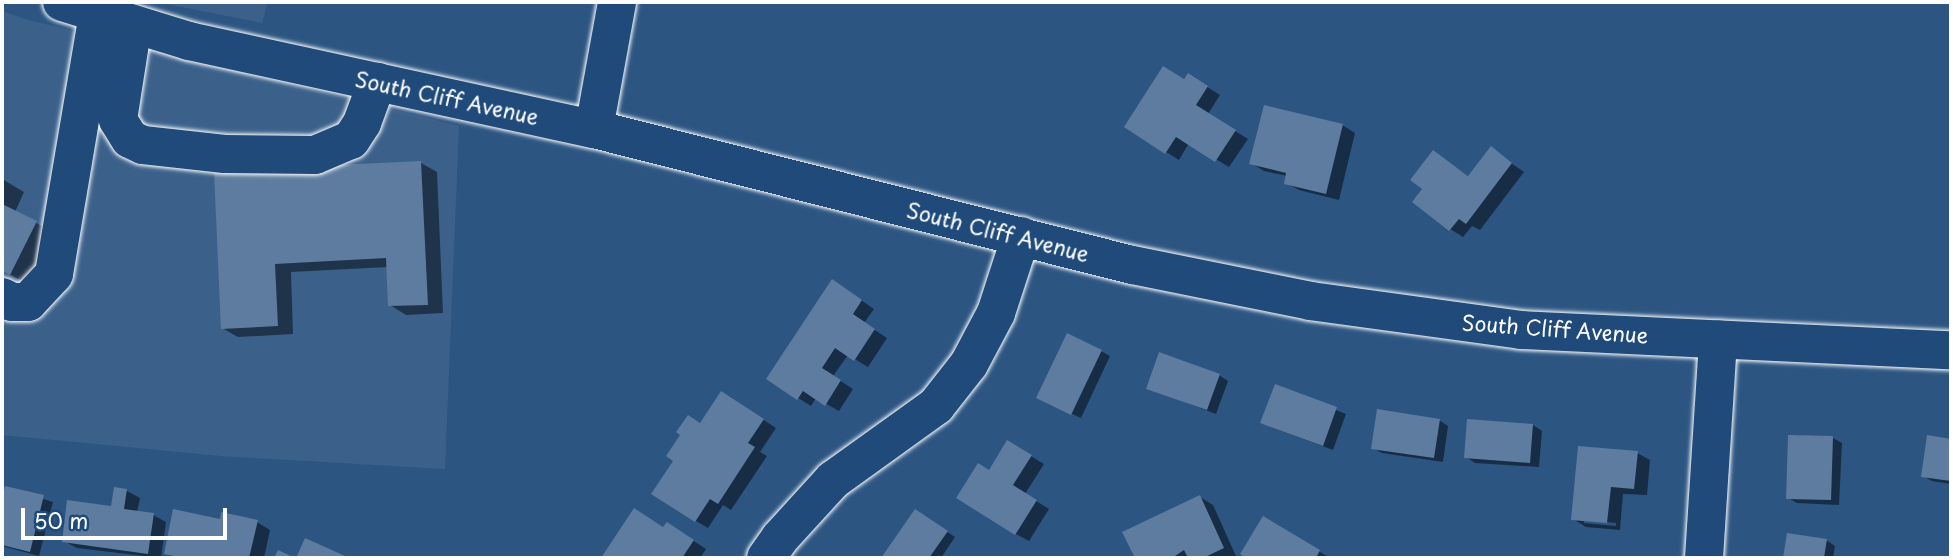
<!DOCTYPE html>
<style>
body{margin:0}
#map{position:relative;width:1953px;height:560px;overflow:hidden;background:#2c5582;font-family:"Playpen Sans",sans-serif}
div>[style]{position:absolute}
.built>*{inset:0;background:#3b618b}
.shadow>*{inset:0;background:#0007}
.building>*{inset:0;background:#5e7c9f}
.roads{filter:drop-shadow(0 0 2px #fff) drop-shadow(0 0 2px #fff)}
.minor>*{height:38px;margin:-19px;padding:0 19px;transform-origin:19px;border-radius:19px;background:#1f4a7a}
.major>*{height:38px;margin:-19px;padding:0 19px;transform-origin:19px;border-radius:19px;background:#1f4a7a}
span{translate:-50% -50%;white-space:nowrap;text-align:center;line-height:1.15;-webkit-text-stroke:7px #1f4a7a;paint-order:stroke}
.street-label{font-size:21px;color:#fff}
.frame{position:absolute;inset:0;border:4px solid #fff;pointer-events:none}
.scale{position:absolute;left:21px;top:508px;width:206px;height:32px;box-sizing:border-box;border:4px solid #fff;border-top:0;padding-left:9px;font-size:21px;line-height:24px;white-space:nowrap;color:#fff;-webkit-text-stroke:5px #1f4a7a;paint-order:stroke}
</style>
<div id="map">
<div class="built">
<i style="clip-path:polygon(156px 2px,268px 2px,262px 23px)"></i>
<i style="clip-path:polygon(2px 11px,25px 19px,459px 126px,445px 469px,221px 456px,2px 435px)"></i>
</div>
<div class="shadow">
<i style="clip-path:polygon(1188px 75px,1220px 95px,1208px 114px,1248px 139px,1229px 167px,1189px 143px,1179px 160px,1126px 127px)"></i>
<i style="clip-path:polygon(1342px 125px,1355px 133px,1339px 200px,1299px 190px,1286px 183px,1287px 176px,1264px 171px,1251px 163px)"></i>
<i style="clip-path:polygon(1491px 149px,1524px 172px,1480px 230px,1472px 226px,1463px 237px,1450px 229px,1424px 189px,1434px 152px,1470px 177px)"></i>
<i style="clip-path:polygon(421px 163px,437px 172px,443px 313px,406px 315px,390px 305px,388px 267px,291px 272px,293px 334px,238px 337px,222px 328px,216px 172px)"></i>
<i style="clip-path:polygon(2px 179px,24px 192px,15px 212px,52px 231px,27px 283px,2px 271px)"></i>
<i style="clip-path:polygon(845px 289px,874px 309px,864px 323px,887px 338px,868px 367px,848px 355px,833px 376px,853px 389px,839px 411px,816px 398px,811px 406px,768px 379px)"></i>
<i style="clip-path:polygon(1101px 351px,1110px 356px,1081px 418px,1047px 403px)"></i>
<i style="clip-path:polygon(1219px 375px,1228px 381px,1216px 414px,1148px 388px)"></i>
<i style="clip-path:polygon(1276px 386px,1346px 414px,1333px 450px,1271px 427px)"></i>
<i style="clip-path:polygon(734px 400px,776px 428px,760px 452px,767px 456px,731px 510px,723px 505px,708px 528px,696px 521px,676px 460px,683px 434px)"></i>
<i style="clip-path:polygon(1439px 420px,1448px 426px,1443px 462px,1382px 453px,1373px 448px)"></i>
<i style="clip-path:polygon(1533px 425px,1542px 431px,1539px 467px,1475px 463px,1466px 457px)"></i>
<i style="clip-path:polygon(1928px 437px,1951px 440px,1951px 484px,1932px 481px,1923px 476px)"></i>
<i style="clip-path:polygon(1833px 438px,1842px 443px,1839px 505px,1797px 503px,1788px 498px)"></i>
<i style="clip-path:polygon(1008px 442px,1044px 464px,1025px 494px,1049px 509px,1029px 541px,1016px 534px,990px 472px)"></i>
<i style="clip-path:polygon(evenodd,1637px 453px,1650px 460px,1647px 495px,1623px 494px,1620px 530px,1586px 527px,1573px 519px,1637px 453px,1584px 520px,1616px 523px,1616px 526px,1584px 523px,1584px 520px)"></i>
<i style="clip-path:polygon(6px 488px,53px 502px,39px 556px,2px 546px,2px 505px)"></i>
<i style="clip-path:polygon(127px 491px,140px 498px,137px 512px,153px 515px,166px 522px,161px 558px,77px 548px,64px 541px,113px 508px)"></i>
<i style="clip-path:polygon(1200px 497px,1213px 505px,1236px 556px,1231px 558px,1137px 558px,1125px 533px)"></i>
<i style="clip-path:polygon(635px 510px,664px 528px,680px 532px,706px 549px,700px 558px,603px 558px)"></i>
<i style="clip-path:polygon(915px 511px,955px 537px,941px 558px,883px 558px)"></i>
<i style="clip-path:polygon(1264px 518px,1330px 558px,1249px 558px,1242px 554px)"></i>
<i style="clip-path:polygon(221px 522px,257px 522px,270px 530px,264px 558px,175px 558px,166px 553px)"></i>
<i style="clip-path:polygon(1788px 535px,1826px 540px,1835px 546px,1833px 558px,1785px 558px)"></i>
</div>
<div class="building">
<i style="clip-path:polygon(1163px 66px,1184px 79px,1188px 73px,1208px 86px,1196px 105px,1236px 130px,1215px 162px,1176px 137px,1165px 154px,1124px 127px)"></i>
<i style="clip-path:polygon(1264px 105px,1343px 124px,1326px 194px,1284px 184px,1286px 173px,1249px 164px)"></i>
<i style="clip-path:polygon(1491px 146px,1512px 163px,1466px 224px,1459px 219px,1449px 231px,1412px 202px,1422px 189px,1410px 180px,1433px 150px,1468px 176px)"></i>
<i style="clip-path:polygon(421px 161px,428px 305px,388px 306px,386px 258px,275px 264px,278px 326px,221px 329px,214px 171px)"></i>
<i style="clip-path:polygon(2px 204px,37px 221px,10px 275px,2px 271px)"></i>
<i style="clip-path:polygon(832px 279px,862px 300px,853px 314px,875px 329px,854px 361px,835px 348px,822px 368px,841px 380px,825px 406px,803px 391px,797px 400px,766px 379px)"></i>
<i style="clip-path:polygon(1067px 333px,1102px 350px,1071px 415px,1036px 398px)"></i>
<i style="clip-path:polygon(1159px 352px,1220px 374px,1207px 410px,1146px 389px)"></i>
<i style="clip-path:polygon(1275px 384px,1337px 407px,1323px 446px,1260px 423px)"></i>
<i style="clip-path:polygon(721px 391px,764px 419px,748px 443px,755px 447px,718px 504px,710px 499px,695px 522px,651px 494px,673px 461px,666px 456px,680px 435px,676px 432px,688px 415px,700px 423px)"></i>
<i style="clip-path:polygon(1377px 409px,1440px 419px,1434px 458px,1371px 449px)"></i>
<i style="clip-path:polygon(1467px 419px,1533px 424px,1530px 463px,1464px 458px)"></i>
<i style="clip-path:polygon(1788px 435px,1833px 436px,1831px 500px,1786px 499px)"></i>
<i style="clip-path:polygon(1927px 435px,1951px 439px,1951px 481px,1921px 477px)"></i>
<i style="clip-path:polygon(1007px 440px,1032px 455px,1013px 485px,1037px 500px,1015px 535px,956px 498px,978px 463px,989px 470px)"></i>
<i style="clip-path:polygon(1578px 446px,1638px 451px,1634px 489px,1611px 487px,1607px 523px,1571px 520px)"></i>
<i style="clip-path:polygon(5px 486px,44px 495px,30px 552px,2px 545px,2px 498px)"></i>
<i style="clip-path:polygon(114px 487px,127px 489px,124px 509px,154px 513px,148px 554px,62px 542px,67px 500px,111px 506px)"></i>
<i style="clip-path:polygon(1200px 495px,1224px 548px,1203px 558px,1188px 558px,1184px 550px,1172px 558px,1135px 558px,1122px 532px)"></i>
<i style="clip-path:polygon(634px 508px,663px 527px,667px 522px,694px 540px,682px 558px,601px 558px)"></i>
<i style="clip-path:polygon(173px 509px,220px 519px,221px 512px,258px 520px,249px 558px,184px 558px,164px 554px)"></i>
<i style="clip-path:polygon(915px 509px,948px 531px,929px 558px,881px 558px)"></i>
<i style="clip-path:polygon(1263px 516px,1320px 550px,1317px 556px,1321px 558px,1246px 558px,1240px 554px)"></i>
<i style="clip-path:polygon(1787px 533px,1827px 539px,1824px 558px,1783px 558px)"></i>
<i style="clip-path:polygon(305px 538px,345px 556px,344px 558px,296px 558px)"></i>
<i style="clip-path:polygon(278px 550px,295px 558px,274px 558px)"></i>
</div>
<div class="roads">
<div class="minor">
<i style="left:133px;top:24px;width:97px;rotate:98.9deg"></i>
<i style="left:118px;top:120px;width:22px;rotate:58deg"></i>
<i style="left:130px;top:139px;width:14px;rotate:25deg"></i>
<i style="left:143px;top:145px;width:82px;rotate:6.3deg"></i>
<i style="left:225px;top:154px;width:90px;rotate:0.6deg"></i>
<i style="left:315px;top:155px;width:39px;rotate:-23deg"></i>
<i style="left:351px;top:140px;width:20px;rotate:-57deg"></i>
<i style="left:362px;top:123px;width:44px;rotate:-69.9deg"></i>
<i style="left:594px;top:129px;width:129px;rotate:-79.7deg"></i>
<i style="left:2px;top:297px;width:11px;rotate:27deg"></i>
<i style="left:12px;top:302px;width:16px"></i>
<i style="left:28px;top:302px;width:38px;rotate:-47deg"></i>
<i style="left:54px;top:274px;width:276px;rotate:-80.4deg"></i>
<i style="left:766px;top:558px;width:24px;rotate:-55deg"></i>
<i style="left:780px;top:538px;width:79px;rotate:-47.6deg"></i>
<i style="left:833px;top:480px;width:127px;rotate:-35.7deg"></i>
<i style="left:936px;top:406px;width:53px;rotate:-51.8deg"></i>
<i style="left:969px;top:364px;width:58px;rotate:-62.1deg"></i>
<i style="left:996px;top:313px;width:81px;rotate:-72deg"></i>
<i style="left:1704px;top:558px;width:219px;rotate:-86.3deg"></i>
</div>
<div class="major">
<i style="left:62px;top:2px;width:133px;rotate:17.1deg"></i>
<i style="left:189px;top:41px;width:414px;rotate:12.3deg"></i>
<i style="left:594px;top:129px;width:555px;rotate:14.19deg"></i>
<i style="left:1132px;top:265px;width:182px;rotate:11.4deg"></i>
<i style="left:1310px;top:301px;width:213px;rotate:7.8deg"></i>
<i style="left:1521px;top:330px;width:430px;rotate:2.7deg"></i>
</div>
</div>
<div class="street-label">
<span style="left:447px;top:97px;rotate:12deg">South Cliff Avenue</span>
<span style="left:998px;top:231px;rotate:14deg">South Cliff Avenue</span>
<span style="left:1555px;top:328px;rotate:4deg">South Cliff Avenue</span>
</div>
<div class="frame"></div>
<div class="scale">50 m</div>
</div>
